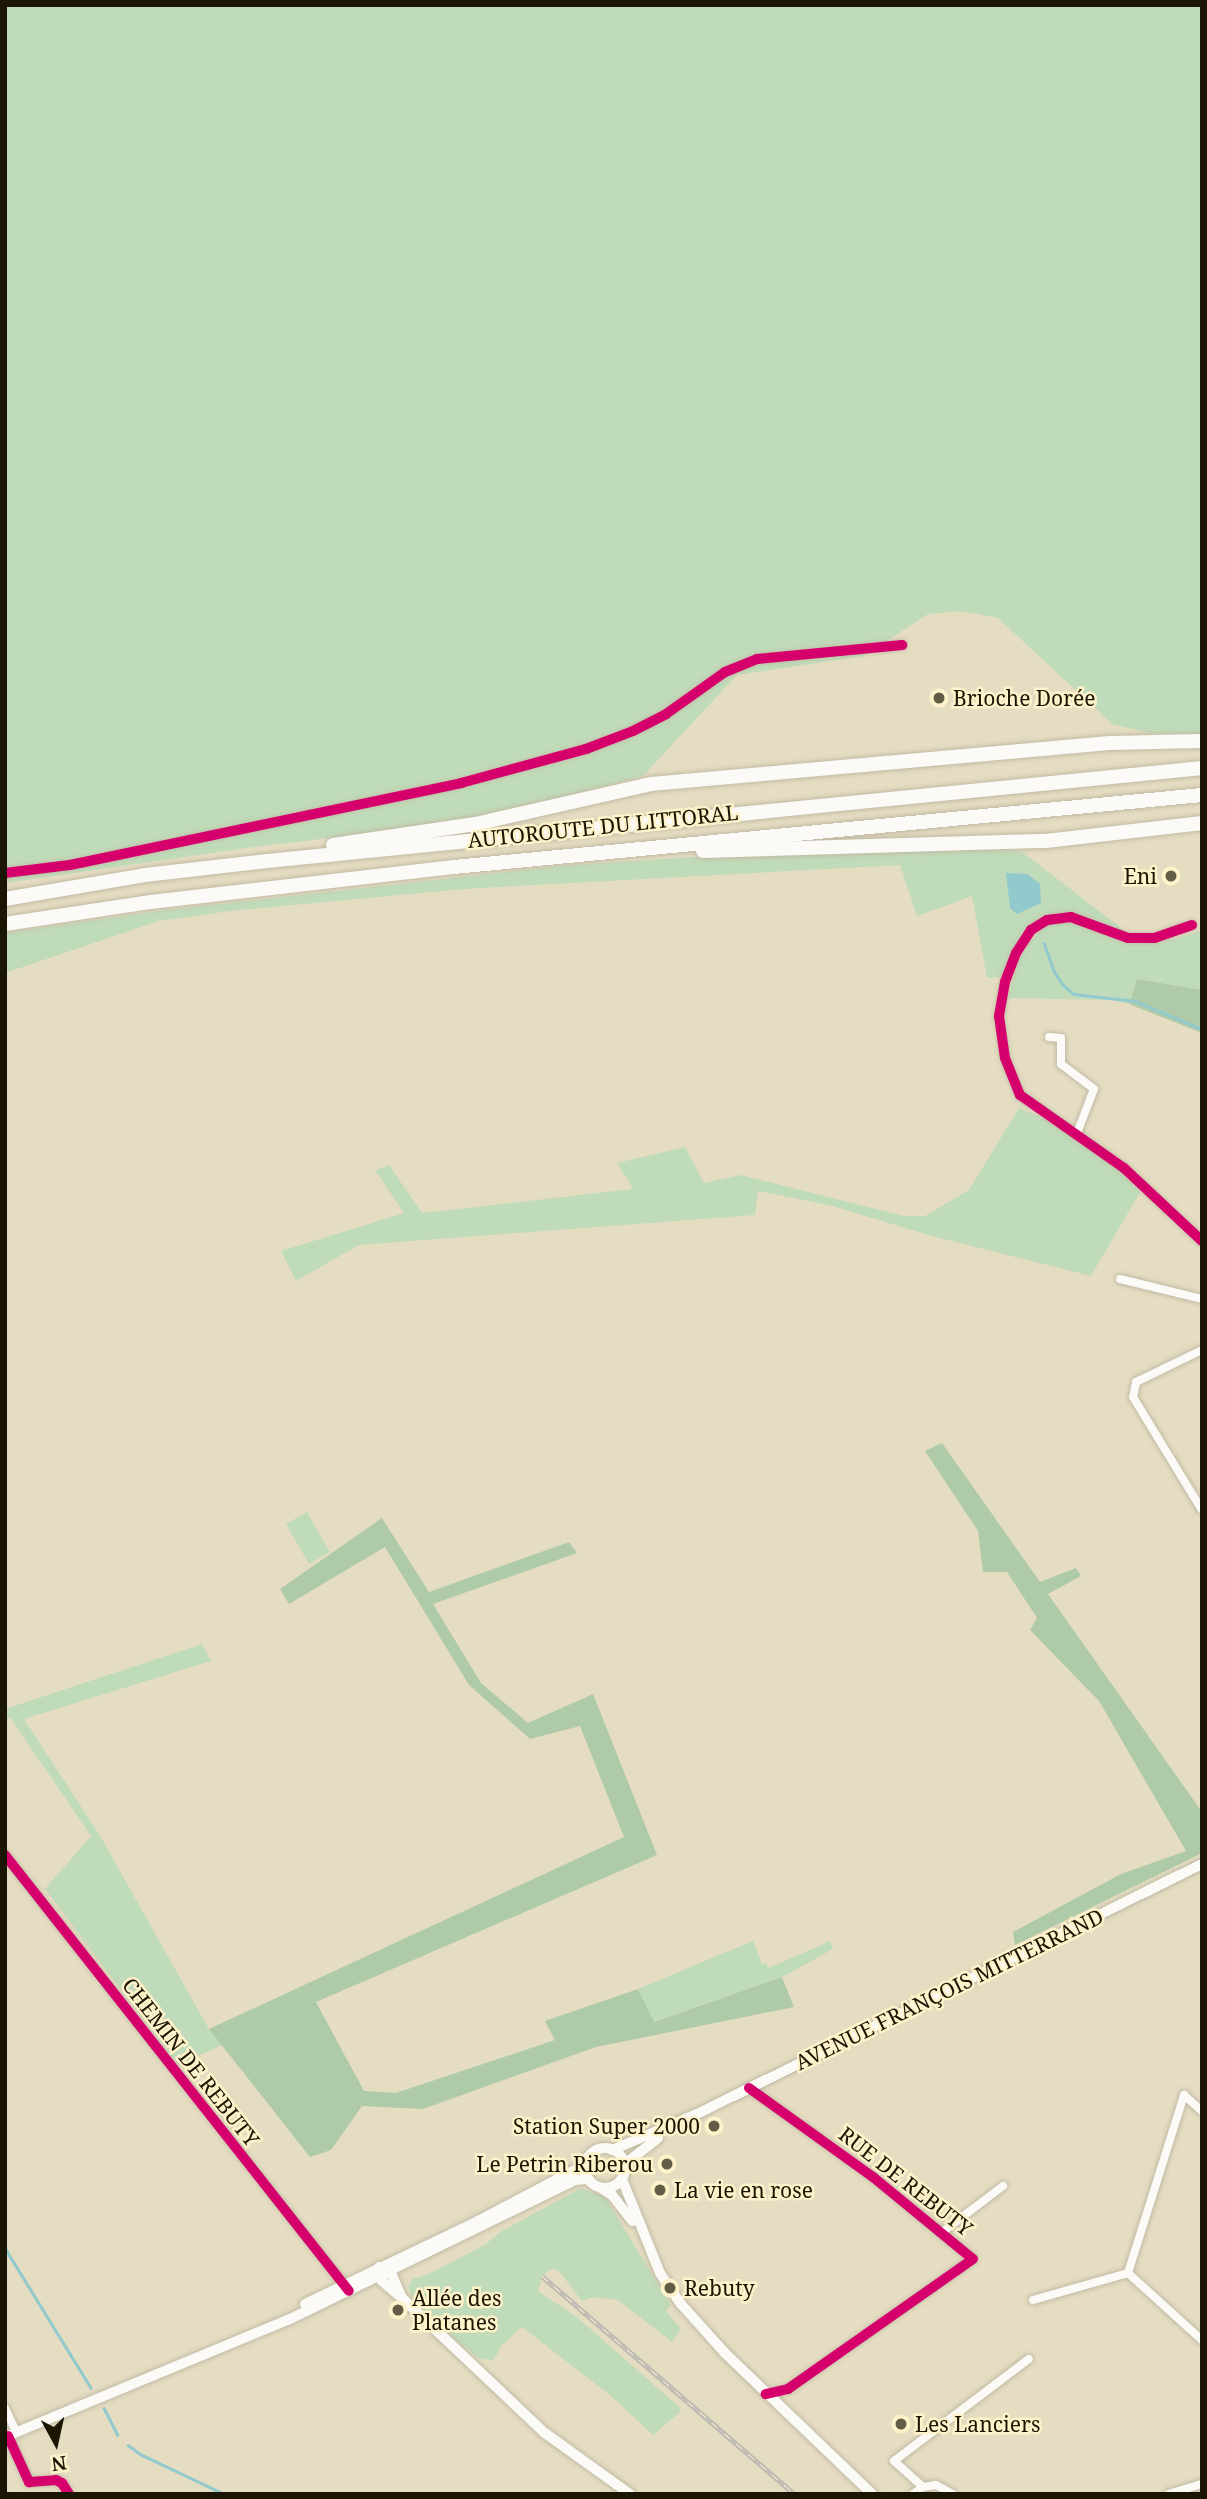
<!DOCTYPE html>
<meta charset="utf-8">
<style>
body{margin:0}
#map{position:relative;width:1207px;height:2499px;overflow:hidden;background:#e5ddc2;font-family:"Noto Serif",serif}
div>[style]{position:absolute}
.green>*{inset:0;background:#c0dbb9}
.forest>*{inset:0;background:#aecaa8}
.water>*{inset:0;background:#91c9cd}
.stream>*{height:2.5px;margin:-1.25px;padding:0 1.25px;transform-origin:1.25px;border-radius:1.25px;background:#91c9cd}
.roads{filter:drop-shadow(0 0 2px #c1baa5) drop-shadow(0 0 2px #c1baa5)}
.minor>*{height:8px;margin:-4px;padding:0 4px;transform-origin:4px;border-radius:4px;background:#fbfaf6}
.tertiary>*{height:10px;margin:-5px;padding:0 5px;transform-origin:5px;border-radius:5px;background:#fbfaf6}
.secondary>*{height:10px;margin:-5px;padding:0 5px;transform-origin:5px;border-radius:5px;background:#fbfaf6}
.secondary>.ring{margin:-5px;padding:0;box-sizing:content-box;background:none;border:10px solid #fbfaf6;border-radius:50%}
.motorway>*{height:14px;margin:-7px;padding:0 7px;transform-origin:7px;border-radius:7px;background:#fbfaf6}
.rail>*{height:5px;margin-top:-2.5px;transform-origin:0;background:repeating-linear-gradient(90deg,#fef2ca 0 8px,#bdbbb4 0 16px);box-sizing:border-box;border-block:2px solid #bdbbb4}
.cycleway>*{height:10px;margin:-5px;padding:0 5px;transform-origin:5px;border-radius:5px;background:#d6006c}
.dots>*{width:19px;height:19px;translate:-50% -50%;box-sizing:border-box;border:4px solid #fef2ca;border-radius:50%}
span{translate:-50% -50%;white-space:nowrap;text-align:center;line-height:1.15;-webkit-text-stroke:5px #fef2ca;paint-order:stroke}
.poi-label{font-size:21px;color:#1b1503}
.left{translate:0 -50%;text-align:left}
.right{translate:-100% -50%;text-align:right}
.street-label{font-size:21px;color:#1b1503}
.frame{position:absolute;inset:0;border:7px solid #1b1503;pointer-events:none}
.north{position:absolute;left:21px;top:2408px;width:70px;height:70px;-webkit-text-stroke:5px #fef2ca;paint-order:stroke;rotate:172deg;font-size:19px;font-weight:700;line-height:28px;text-align:center;color:#1b1503}
.north::after{content:'';display:block;margin:auto;width:24px;height:32px;background:#1b1503;clip-path:polygon(50% 0,100% 100%,50% 72%,0 100%)}
</style>
<div id="map">
<div class="green">
<i style="clip-path:polygon(5px 5px,1202px 5px,1202px 734px,1150px 733px,1112px 724px,998px 618px,961px 611px,928px 614px,864px 656px,737px 675px,643px 776px,474px 820px,247px 848px,5px 883px)"></i>
<i style="clip-path:polygon(1001px 849px,1021px 851px,1129px 934px,1064px 913px,1043px 918px,1027px 929px,1000px 977px,987px 978px,972px 896px,917px 916px,900px 865px,464px 889px,230px 911px,159px 921px,5px 973px,5px 933px,166px 910px,560px 866px,693px 857px)"></i>
<i style="clip-path:polygon(1066px 921px,1132px 944px,1176px 939px,1202px 930px,1202px 990px,1137px 979px,1129px 1004px,1113px 1000px,1008px 998px,1018px 961px,1030px 942px,1047px 924px)"></i>
<i style="clip-path:polygon(1019px 1108px,1052px 1122px,1117px 1167px,1140px 1192px,1091px 1276px,928px 1235px,833px 1206px,758px 1191px,755px 1215px,359px 1245px,296px 1281px,281px 1251px,404px 1213px,375px 1170px,389px 1165px,422px 1213px,633px 1189px,617px 1163px,685px 1147px,704px 1183px,741px 1175px,904px 1216px,925px 1216px,969px 1190px)"></i>
<i style="clip-path:polygon(307px 1512px,330px 1552px,309px 1564px,286px 1524px)"></i>
<i style="clip-path:polygon(202px 1644px,211px 1661px,24px 1719px,99px 1834px,209px 2029px,222px 2045px,178px 2065px,45px 1889px,91px 1836px,10px 1717px,5px 1719px,5px 1709px)"></i>
<i style="clip-path:polygon(753px 1941px,762px 1964px,766px 1963px,769px 1968px,830px 1941px,833px 1949px,782px 1977px,653px 2022px,638px 1989px)"></i>
<i style="clip-path:polygon(581px 2188px,605px 2197px,671px 2305px,666px 2311px,681px 2329px,672px 2342px,618px 2300px,594px 2297px,582px 2301px,559px 2271px,553px 2269px,543px 2275px,538px 2291px,578px 2318px,679px 2407px,681px 2411px,653px 2435px,611px 2396px,522px 2327px,502px 2345px,493px 2361px,478px 2358px,435px 2322px,413px 2300px,408px 2287px,413px 2279px,431px 2273px,486px 2244px,500px 2232px)"></i>
</div>
<div class="forest">
<i style="clip-path:polygon(1137px 979px,1202px 990px,1202px 1033px,1129px 1004px)"></i>
<i style="clip-path:polygon(942px 1443px,1040px 1582px,1076px 1568px,1081px 1576px,1048px 1594px,1202px 1812px,1202px 1853px,1015px 1945px,1013px 1932px,1121px 1874px,1186px 1851px,1099px 1701px,1030px 1630px,1037px 1618px,1007px 1572px,983px 1572px,978px 1531px,925px 1451px)"></i>
<i style="clip-path:polygon(382px 1518px,429px 1592px,569px 1542px,577px 1553px,433px 1604px,481px 1683px,528px 1723px,593px 1694px,657px 1855px,316px 2002px,364px 2091px,396px 2093px,555px 2040px,545px 2021px,638px 1989px,654px 2022px,782px 1977px,794px 2007px,596px 2047px,423px 2109px,362px 2106px,331px 2150px,310px 2157px,209px 2029px,624px 1837px,580px 1726px,530px 1739px,469px 1685px,385px 1547px,289px 1604px,280px 1589px)"></i>
</div>
<div class="water">
<i style="clip-path:polygon(1006px 873px,1027px 874px,1040px 884px,1041px 903px,1017px 914px,1010px 908px)"></i>
</div>
<div class="stream">
<i style="left:1044px;top:943px;width:30px;rotate:70deg"></i>
<i style="left:1054px;top:971px;width:17px;rotate:57deg"></i>
<i style="left:1063px;top:985px;width:14px;rotate:39deg"></i>
<i style="left:1074px;top:994px;width:61px;rotate:6.5deg"></i>
<i style="left:1135px;top:1001px;width:73px;rotate:22.7deg"></i>
<i style="left:5px;top:2248px;width:164px;rotate:58.4deg"></i>
<i style="left:104px;top:2408px;width:30px;rotate:63deg"></i>
<i style="left:128px;top:2445px;width:17px;rotate:36deg"></i>
<i style="left:142px;top:2455px;width:91px;rotate:25.4deg"></i>
</div>
<div class="roads">
<div class="minor">
<i style="left:5px;top:873px;width:65px;rotate:-7deg"></i>
<i style="left:70px;top:865px;width:400px;rotate:-11.8deg"></i>
<i style="left:461px;top:783px;width:130px;rotate:-15.2deg"></i>
<i style="left:586px;top:749px;width:50px;rotate:-21deg"></i>
<i style="left:633px;top:731px;width:37px;rotate:-27deg"></i>
<i style="left:666px;top:714px;width:72px;rotate:-35.4deg"></i>
<i style="left:725px;top:672px;width:35px;rotate:-22deg"></i>
<i style="left:757px;top:659px;width:146px;rotate:-5.5deg"></i>
<i style="left:1192px;top:925px;width:39px;rotate:161deg"></i>
<i style="left:1155px;top:938px;width:27px;rotate:180deg"></i>
<i style="left:1128px;top:938px;width:61px;rotate:-159.8deg"></i>
<i style="left:1071px;top:917px;width:24px;rotate:173deg"></i>
<i style="left:1047px;top:920px;width:19px;rotate:148deg"></i>
<i style="left:1031px;top:930px;width:27px;rotate:123deg"></i>
<i style="left:1016px;top:953px;width:31px;rotate:111deg"></i>
<i style="left:1005px;top:982px;width:35px;rotate:100deg"></i>
<i style="left:999px;top:1016px;width:42px;rotate:81.9deg"></i>
<i style="left:1005px;top:1058px;width:40px;rotate:68deg"></i>
<i style="left:1020px;top:1095px;width:127px;rotate:35.1deg"></i>
<i style="left:1124px;top:1168px;width:107px;rotate:43.1deg"></i>
<i style="left:1049px;top:1037px;width:12px;rotate:5deg"></i>
<i style="left:1061px;top:1038px;width:26px;rotate:90deg"></i>
<i style="left:1061px;top:1064px;width:41px;rotate:37.1deg"></i>
<i style="left:1094px;top:1089px;width:47px;rotate:111.1deg"></i>
<i style="left:1120px;top:1279px;width:84px;rotate:13.7deg"></i>
<i style="left:1202px;top:1350px;width:73px;rotate:154.1deg"></i>
<i style="left:1136px;top:1382px;width:15px;rotate:101deg"></i>
<i style="left:1133px;top:1397px;width:132px;rotate:58.6deg"></i>
<i style="left:5px;top:1855px;width:550px;rotate:51.71deg"></i>
<i style="left:749px;top:2088px;width:153px;rotate:35.7deg"></i>
<i style="left:873px;top:2177px;width:129px;rotate:39.4deg"></i>
<i style="left:973px;top:2259px;width:226px;rotate:144.9deg"></i>
<i style="left:788px;top:2389px;width:23px;rotate:167deg"></i>
<i style="left:941px;top:2233px;width:78px;rotate:-37.2deg"></i>
<i style="left:1128px;top:2273px;width:187px;rotate:-72.5deg"></i>
<i style="left:1184px;top:2095px;width:24px;rotate:42deg"></i>
<i style="left:1128px;top:2273px;width:100px;rotate:42.2deg"></i>
<i style="left:1033px;top:2300px;width:99px;rotate:-15.9deg"></i>
<i style="left:5px;top:2408px;width:26px;rotate:65deg"></i>
<i style="left:8px;top:2436px;width:51px;rotate:65.5deg"></i>
<i style="left:29px;top:2482px;width:27px;rotate:-4deg"></i>
<i style="left:56px;top:2480px;width:7px;rotate:27deg"></i>
<i style="left:62px;top:2483px;width:13px;rotate:58deg"></i>
<i style="left:923px;top:2487px;width:13px;rotate:-9deg"></i>
<i style="left:936px;top:2485px;width:19px;rotate:28deg"></i>
<i style="left:913px;top:2494px;width:12px;rotate:-35deg"></i>
<i style="left:923px;top:2487px;width:39px;rotate:-138deg"></i>
<i style="left:894px;top:2461px;width:169px;rotate:-37.1deg"></i>
<i style="left:1169px;top:2494px;width:34px;rotate:-17deg"></i>
</div>
<div class="tertiary">
<i style="left:622px;top:2179px;width:101px;rotate:68deg"></i>
<i style="left:660px;top:2273px;width:37px;rotate:56deg"></i>
<i style="left:681px;top:2304px;width:66px;rotate:48.1deg"></i>
<i style="left:725px;top:2353px;width:204px;rotate:43.8deg"></i>
<i style="left:601px;top:2188px;width:13px;rotate:32deg"></i>
<i style="left:612px;top:2195px;width:33px;rotate:52deg"></i>
<i style="left:379px;top:2267px;width:15px;rotate:32deg"></i>
<i style="left:392px;top:2275px;width:25px;rotate:67deg"></i>
<i style="left:402px;top:2298px;width:26px;rotate:-140deg"></i>
<i style="left:382px;top:2281px;width:14px;rotate:-102deg"></i>
<i style="left:402px;top:2298px;width:197px;rotate:43.4deg"></i>
<i style="left:545px;top:2433px;width:105px;rotate:35.7deg"></i>
</div>
<div class="secondary">
<i class="ring" style="left:585px;top:2148px;width:30px;height:30px"></i>
<i style="left:612px;top:2150px;width:92px;rotate:-23deg"></i>
<i style="left:697px;top:2114px;width:563px;rotate:-26.34deg"></i>
<i style="left:625px;top:2164px;width:42px;rotate:-38.2deg"></i>
<i style="left:305px;top:2304px;width:192px;rotate:-25.6deg"></i>
<i style="left:478px;top:2221px;width:122px;rotate:-27.8deg"></i>
<i style="left:5px;top:2437px;width:306px;rotate:-22.5deg"></i>
<i style="left:288px;top:2320px;width:319px;rotate:-26deg"></i>
<i style="left:575px;top:2180px;width:13px;rotate:-4deg"></i>
</div>
<div class="motorway">
<i style="left:333px;top:845px;width:144px;rotate:-8.4deg"></i>
<i style="left:475px;top:824px;width:180px;rotate:-12.8deg"></i>
<i style="left:651px;top:784px;width:463px;rotate:-5.1deg"></i>
<i style="left:1112px;top:743px;width:90px;rotate:-1.3deg"></i>
<i style="left:703px;top:851px;width:343px;rotate:-1.7deg"></i>
<i style="left:1046px;top:841px;width:157px;rotate:-6.6deg"></i>
<i style="left:5px;top:899px;width:142px;rotate:-9.7deg"></i>
<i style="left:145px;top:875px;width:123px;rotate:-6.5deg"></i>
<i style="left:267px;top:861px;width:940px;rotate:-5.68deg"></i>
<i style="left:5px;top:924px;width:148px;rotate:-8.6deg"></i>
<i style="left:151px;top:902px;width:305px;rotate:-6.6deg"></i>
<i style="left:454px;top:867px;width:751px;rotate:-5.5deg"></i>
</div>
</div>
<div class="rail">
<i style="left:542px;top:2276px;width:334px;rotate:40.8deg"></i>
</div>
<div class="cycleway">
<i style="left:5px;top:873px;width:65px;rotate:-7deg"></i>
<i style="left:70px;top:865px;width:400px;rotate:-11.8deg"></i>
<i style="left:461px;top:783px;width:130px;rotate:-15.2deg"></i>
<i style="left:586px;top:749px;width:50px;rotate:-21deg"></i>
<i style="left:633px;top:731px;width:37px;rotate:-27deg"></i>
<i style="left:666px;top:714px;width:72px;rotate:-35.4deg"></i>
<i style="left:725px;top:672px;width:35px;rotate:-22deg"></i>
<i style="left:757px;top:659px;width:146px;rotate:-5.5deg"></i>
<i style="left:1192px;top:925px;width:39px;rotate:161deg"></i>
<i style="left:1155px;top:938px;width:27px;rotate:180deg"></i>
<i style="left:1128px;top:938px;width:61px;rotate:-159.8deg"></i>
<i style="left:1071px;top:917px;width:24px;rotate:173deg"></i>
<i style="left:1047px;top:920px;width:19px;rotate:148deg"></i>
<i style="left:1031px;top:930px;width:27px;rotate:123deg"></i>
<i style="left:1016px;top:953px;width:31px;rotate:111deg"></i>
<i style="left:1005px;top:982px;width:35px;rotate:100deg"></i>
<i style="left:999px;top:1016px;width:42px;rotate:81.9deg"></i>
<i style="left:1005px;top:1058px;width:40px;rotate:68deg"></i>
<i style="left:1020px;top:1095px;width:127px;rotate:35.1deg"></i>
<i style="left:1124px;top:1168px;width:107px;rotate:43.1deg"></i>
<i style="left:5px;top:1855px;width:555px;rotate:51.73deg"></i>
<i style="left:749px;top:2088px;width:153px;rotate:35.7deg"></i>
<i style="left:873px;top:2177px;width:129px;rotate:39.4deg"></i>
<i style="left:973px;top:2259px;width:226px;rotate:144.9deg"></i>
<i style="left:788px;top:2389px;width:23px;rotate:167deg"></i>
<i style="left:8px;top:2436px;width:51px;rotate:65.5deg"></i>
<i style="left:29px;top:2482px;width:27px;rotate:-4deg"></i>
<i style="left:56px;top:2480px;width:7px;rotate:27deg"></i>
<i style="left:62px;top:2483px;width:13px;rotate:58deg"></i>
</div>
<div class="dots">
<i style="left:939px;top:698px;background:#625b46"></i>
<i style="left:1171px;top:876px;background:#625b46"></i>
<i style="left:714px;top:2126px;background:#625b46"></i>
<i style="left:667px;top:2164px;background:#625b46"></i>
<i style="left:660px;top:2190px;background:#625b46"></i>
<i style="left:670px;top:2288px;background:#625b46"></i>
<i style="left:398px;top:2310px;background:#625b46"></i>
<i style="left:901px;top:2424px;background:#625b46"></i>
</div>
<div class="poi-label">
<span class="left" style="left:953px;top:698px">Brioche Dorée</span>
<span class="right" style="left:1157px;top:876px">Eni</span>
<span class="right" style="left:700px;top:2126px">Station Super 2000</span>
<span class="right" style="left:653px;top:2164px">Le Petrin Riberou</span>
<span class="left" style="left:674px;top:2190px">La vie en rose</span>
<span class="left" style="left:684px;top:2288px">Rebuty</span>
<span class="left" style="left:412px;top:2310px">Allée des<br>Platanes</span>
<span class="left" style="left:915px;top:2424px">Les Lanciers</span>
</div>
<div class="street-label">
<span style="left:603px;top:826px;rotate:-6deg">AUTOROUTE DU LITTORAL</span>
<span style="left:949px;top:1989px;rotate:-26deg">AVENUE FRANÇOIS MITTERRAND</span>
<span style="left:191px;top:2062px;rotate:52deg">CHEMIN DE REBUTY</span>
<span style="left:906px;top:2181px;rotate:38deg">RUE DE REBUTY</span>
</div>
<div class="frame"></div>
<div class="north">N</div>
</div>
